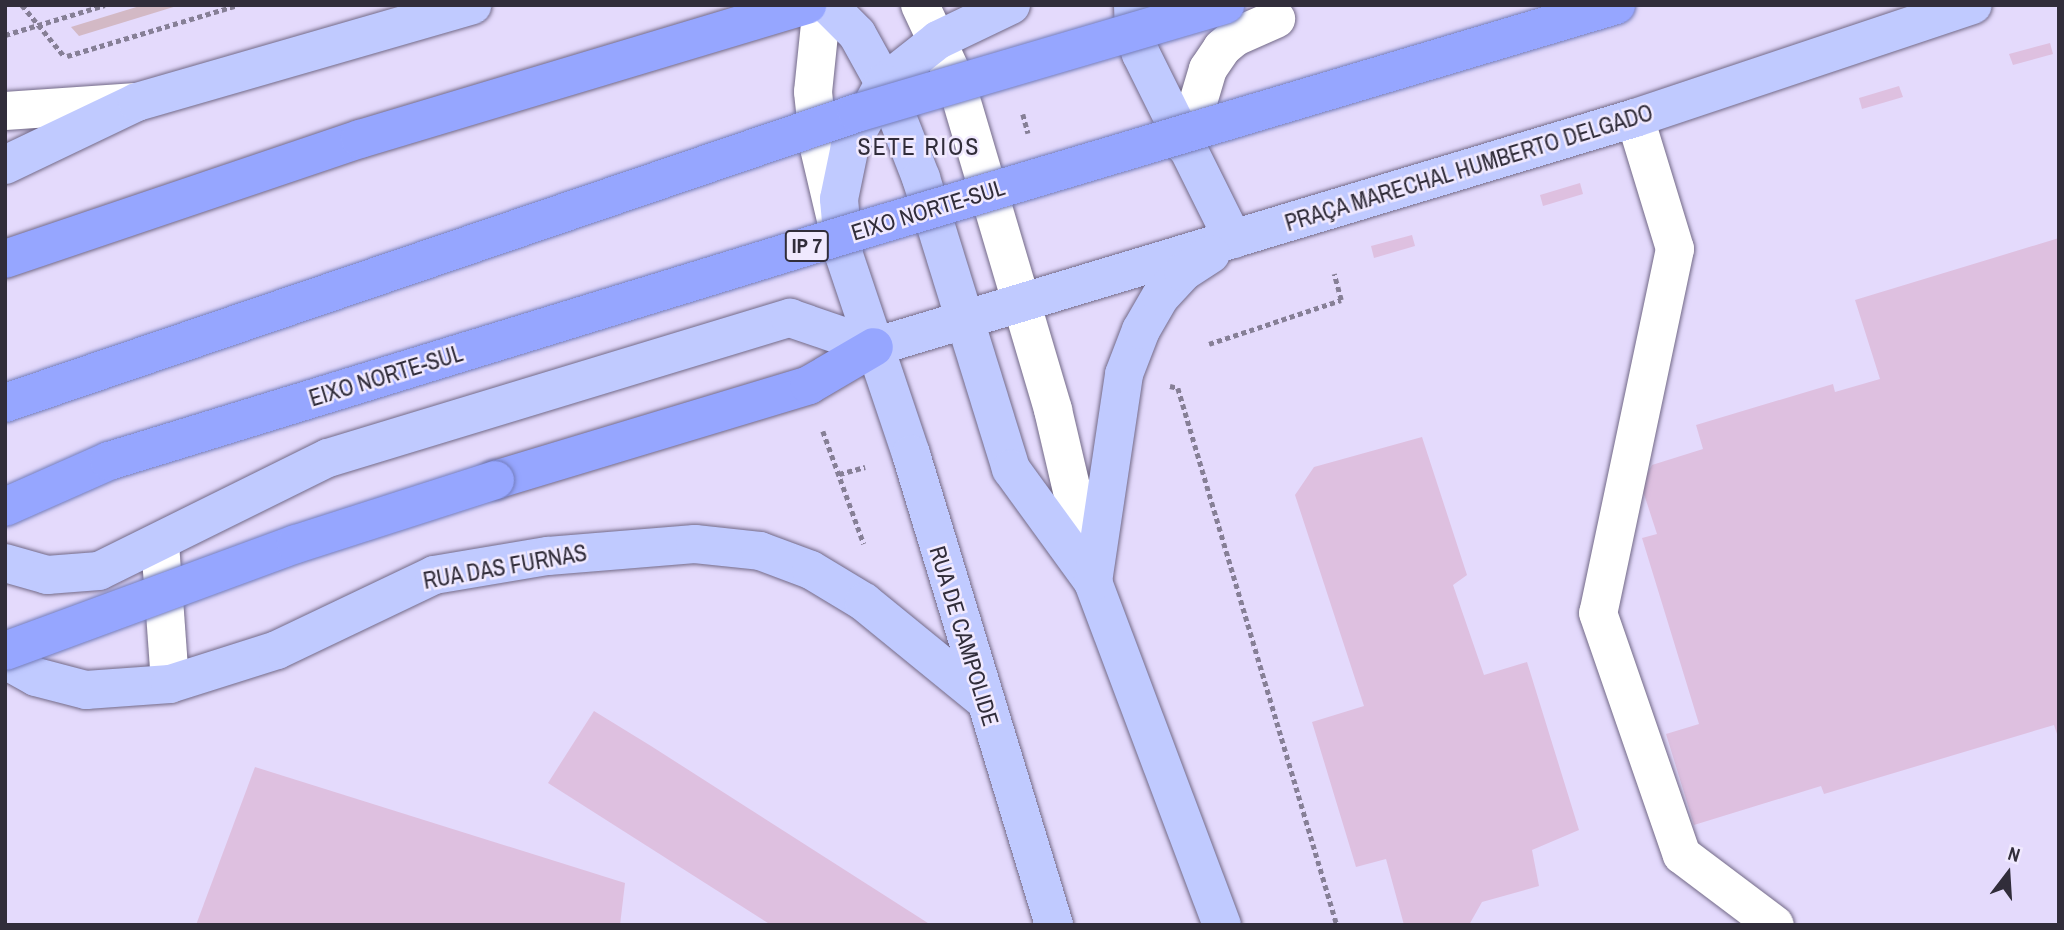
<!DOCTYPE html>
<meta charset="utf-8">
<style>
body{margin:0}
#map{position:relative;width:2064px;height:930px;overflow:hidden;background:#e4dafc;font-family:"Archivo Narrow",sans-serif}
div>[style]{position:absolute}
.green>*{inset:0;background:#d3b9c5}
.building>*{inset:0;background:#dec0e0}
.path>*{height:4.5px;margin-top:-2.25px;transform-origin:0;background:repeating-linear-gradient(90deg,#867f96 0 5px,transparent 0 8.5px)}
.roads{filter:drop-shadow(0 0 2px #726987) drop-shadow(0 0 2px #726987)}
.minor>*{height:38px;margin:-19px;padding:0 19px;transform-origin:19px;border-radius:19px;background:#fff}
.major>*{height:38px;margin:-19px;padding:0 19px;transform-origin:19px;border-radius:19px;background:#c0caff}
.highway>*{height:38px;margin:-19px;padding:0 19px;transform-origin:19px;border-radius:19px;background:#96a6ff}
.bridges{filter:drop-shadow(0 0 2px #737cba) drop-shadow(0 0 2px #737cba)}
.highway-bridge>*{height:38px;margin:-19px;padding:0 19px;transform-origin:19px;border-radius:19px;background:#96a6ff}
span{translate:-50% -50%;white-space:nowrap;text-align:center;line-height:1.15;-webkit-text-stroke:5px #f0e9fe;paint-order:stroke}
.shield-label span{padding:2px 5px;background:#f0e9fe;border:2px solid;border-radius:5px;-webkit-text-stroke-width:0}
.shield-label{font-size:21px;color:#312d3a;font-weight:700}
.street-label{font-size:23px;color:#312d3a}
.neighbourhood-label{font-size:24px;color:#312d3a;letter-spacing:2px}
.frame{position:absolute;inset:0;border:7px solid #312d3a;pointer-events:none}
.north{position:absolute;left:1973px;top:839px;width:70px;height:70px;-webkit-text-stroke:5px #f0e9fe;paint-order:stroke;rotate:17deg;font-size:19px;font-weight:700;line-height:28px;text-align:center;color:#312d3a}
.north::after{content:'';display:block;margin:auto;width:24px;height:32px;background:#312d3a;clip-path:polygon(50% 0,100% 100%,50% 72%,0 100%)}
</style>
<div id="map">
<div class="green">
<i style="clip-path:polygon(143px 5px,180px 5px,79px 36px,71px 27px)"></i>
</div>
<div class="building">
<i style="clip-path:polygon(2050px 43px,2053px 54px,2013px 65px,2009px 54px)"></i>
<i style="clip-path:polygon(1899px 86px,1903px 97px,1862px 109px,1859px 98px)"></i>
<i style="clip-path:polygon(1580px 183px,1583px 194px,1543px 206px,1540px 195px)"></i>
<i style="clip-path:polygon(1412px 235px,1415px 246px,1374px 258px,1371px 246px)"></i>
<i style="clip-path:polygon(2059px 238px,2059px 740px,2054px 725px,1824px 794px,1821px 786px,1694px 825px,1666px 734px,1699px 724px,1642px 538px,1657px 534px,1641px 485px,1652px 465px,1703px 449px,1696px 425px,1833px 384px,1835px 392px,1880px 379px,1855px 300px)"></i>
<i style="clip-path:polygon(1422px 437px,1467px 575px,1453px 585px,1484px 675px,1527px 662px,1579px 830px,1532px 850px,1539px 886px,1482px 902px,1469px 925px,1404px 925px,1386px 859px,1356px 867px,1312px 722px,1364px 706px,1295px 495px,1314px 467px)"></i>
<i style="clip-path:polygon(594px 711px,651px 746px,931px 925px,771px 925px,548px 783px)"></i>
<i style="clip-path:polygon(255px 767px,625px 883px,620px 925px,196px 925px)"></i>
</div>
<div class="path">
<i style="left:22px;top:5px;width:67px;rotate:50.4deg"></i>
<i style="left:5px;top:35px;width:104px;rotate:-16.7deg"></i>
<i style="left:67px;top:56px;width:178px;rotate:-16.6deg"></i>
<i style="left:1023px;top:114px;width:20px;rotate:75deg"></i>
<i style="left:1209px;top:344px;width:139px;rotate:-18.4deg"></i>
<i style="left:1341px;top:300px;width:27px;rotate:-105deg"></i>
<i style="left:1170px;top:386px;width:8px;rotate:14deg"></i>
<i style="left:1178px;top:388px;width:560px;rotate:73.51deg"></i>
<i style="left:823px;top:431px;width:120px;rotate:70.1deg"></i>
<i style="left:839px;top:474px;width:27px;rotate:-15deg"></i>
</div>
<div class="roads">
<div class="minor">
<i style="left:822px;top:5px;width:87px;rotate:95.9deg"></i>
<i style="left:813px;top:92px;width:56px;rotate:83.9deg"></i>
<i style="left:819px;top:148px;width:78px;rotate:76.7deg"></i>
<i style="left:920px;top:5px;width:85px;rotate:64.9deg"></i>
<i style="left:956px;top:82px;width:342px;rotate:73.5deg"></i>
<i style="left:1053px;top:410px;width:175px;rotate:76.8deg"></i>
<i style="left:5px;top:111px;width:132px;rotate:-3.9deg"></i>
<i style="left:1635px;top:118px;width:137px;rotate:73deg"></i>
<i style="left:1675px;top:249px;width:372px;rotate:101.9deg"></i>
<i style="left:1598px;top:613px;width:256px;rotate:70.9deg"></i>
<i style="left:1682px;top:855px;width:116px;rotate:37deg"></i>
<i style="left:1185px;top:146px;width:80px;rotate:-73.4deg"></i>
<i style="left:1208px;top:69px;width:25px;rotate:-56deg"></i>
<i style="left:1222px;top:48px;width:17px;rotate:-40deg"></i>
<i style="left:1235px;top:37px;width:45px;rotate:-23.7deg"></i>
<i style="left:160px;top:543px;width:141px;rotate:85.9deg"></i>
</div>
<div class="major">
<i style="left:828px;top:5px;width:41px;rotate:45deg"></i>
<i style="left:857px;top:34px;width:56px;rotate:61.1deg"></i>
<i style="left:884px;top:83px;width:102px;rotate:68.7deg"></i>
<i style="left:921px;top:178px;width:305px;rotate:72.8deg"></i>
<i style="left:1011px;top:469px;width:140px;rotate:54deg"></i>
<i style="left:1093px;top:582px;width:366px;rotate:69.4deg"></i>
<i style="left:1011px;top:5px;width:81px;rotate:154.4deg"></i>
<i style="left:938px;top:40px;width:69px;rotate:141.5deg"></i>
<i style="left:884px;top:83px;width:72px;rotate:118.4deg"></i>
<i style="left:850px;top:146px;width:54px;rotate:101.7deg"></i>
<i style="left:839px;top:199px;width:56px;rotate:84.9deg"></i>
<i style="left:844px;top:255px;width:210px;rotate:71.4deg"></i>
<i style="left:911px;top:454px;width:492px;rotate:73.1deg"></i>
<i style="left:1133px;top:5px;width:29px;rotate:88deg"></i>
<i style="left:1134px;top:34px;width:21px;rotate:71deg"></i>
<i style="left:1141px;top:54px;width:207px;rotate:63.6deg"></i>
<i style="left:5px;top:165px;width:146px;rotate:-25.5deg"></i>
<i style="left:137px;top:102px;width:349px;rotate:-16.1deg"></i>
<i style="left:874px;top:347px;width:795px;rotate:-16.75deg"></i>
<i style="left:1635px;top:118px;width:356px;rotate:-18.5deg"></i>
<i style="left:5px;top:563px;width:44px;rotate:15.9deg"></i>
<i style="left:47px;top:575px;width:52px;rotate:-4.4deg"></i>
<i style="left:99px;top:571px;width:255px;rotate:-26.3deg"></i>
<i style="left:328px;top:458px;width:483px;rotate:-16.9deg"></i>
<i style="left:790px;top:318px;width:89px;rotate:19deg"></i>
<i style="left:1093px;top:582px;width:210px;rotate:-81.5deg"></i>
<i style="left:1124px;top:374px;width:47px;rotate:-68.9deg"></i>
<i style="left:1141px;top:330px;width:39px;rotate:-60deg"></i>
<i style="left:1161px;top:296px;width:33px;rotate:-47deg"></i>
<i style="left:1183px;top:272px;width:33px;rotate:-33deg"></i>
<i style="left:5px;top:660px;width:35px;rotate:29deg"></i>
<i style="left:36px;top:677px;width:52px;rotate:14.6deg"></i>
<i style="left:86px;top:690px;width:84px;rotate:-4.1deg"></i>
<i style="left:170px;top:684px;width:112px;rotate:-17.6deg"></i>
<i style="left:277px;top:650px;width:174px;rotate:-25.5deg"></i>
<i style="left:434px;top:575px;width:116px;rotate:-9.5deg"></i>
<i style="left:548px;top:556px;width:147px;rotate:-4.7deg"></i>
<i style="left:695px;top:544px;width:65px;rotate:6.1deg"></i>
<i style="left:760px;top:551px;width:54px;rotate:20.4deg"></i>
<i style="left:811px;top:570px;width:62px;rotate:31.1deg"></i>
<i style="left:864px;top:602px;width:155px;rotate:39.2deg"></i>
</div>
<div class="highway">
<i style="left:5px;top:259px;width:375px;rotate:-18.7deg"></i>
<i style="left:360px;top:139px;width:467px;rotate:-16.7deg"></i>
<i style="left:495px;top:480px;width:328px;rotate:-16.8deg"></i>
<i style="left:809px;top:385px;width:75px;rotate:-30.3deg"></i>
</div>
</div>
<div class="bridges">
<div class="highway-bridge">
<i style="left:5px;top:403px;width:900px;rotate:-18.8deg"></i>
<i style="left:857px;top:113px;width:384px;rotate:-16.4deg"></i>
<i style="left:5px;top:507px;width:114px;rotate:-23.9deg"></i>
<i style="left:109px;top:461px;width:763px;rotate:-17.08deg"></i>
<i style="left:838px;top:237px;width:812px;rotate:-16.6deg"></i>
<i style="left:5px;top:651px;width:310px;rotate:-20.2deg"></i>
<i style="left:296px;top:544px;width:209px;rotate:-17.8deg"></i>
</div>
</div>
<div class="shield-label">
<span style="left:807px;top:246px">IP 7</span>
</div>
<div class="street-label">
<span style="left:1469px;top:168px;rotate:-17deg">PRAÇA MARECHAL HUMBERTO DELGADO</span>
<span style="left:928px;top:210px;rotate:-17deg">EIXO NORTE-SUL</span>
<span style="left:386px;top:376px;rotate:-17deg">EIXO NORTE-SUL</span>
<span style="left:505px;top:567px;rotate:-10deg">RUA DAS FURNAS</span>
<span style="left:964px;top:636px;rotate:73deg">RUA DE CAMPOLIDE</span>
</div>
<div class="neighbourhood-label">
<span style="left:919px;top:147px">SETE RIOS</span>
</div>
<div class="frame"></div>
<div class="north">N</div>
</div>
